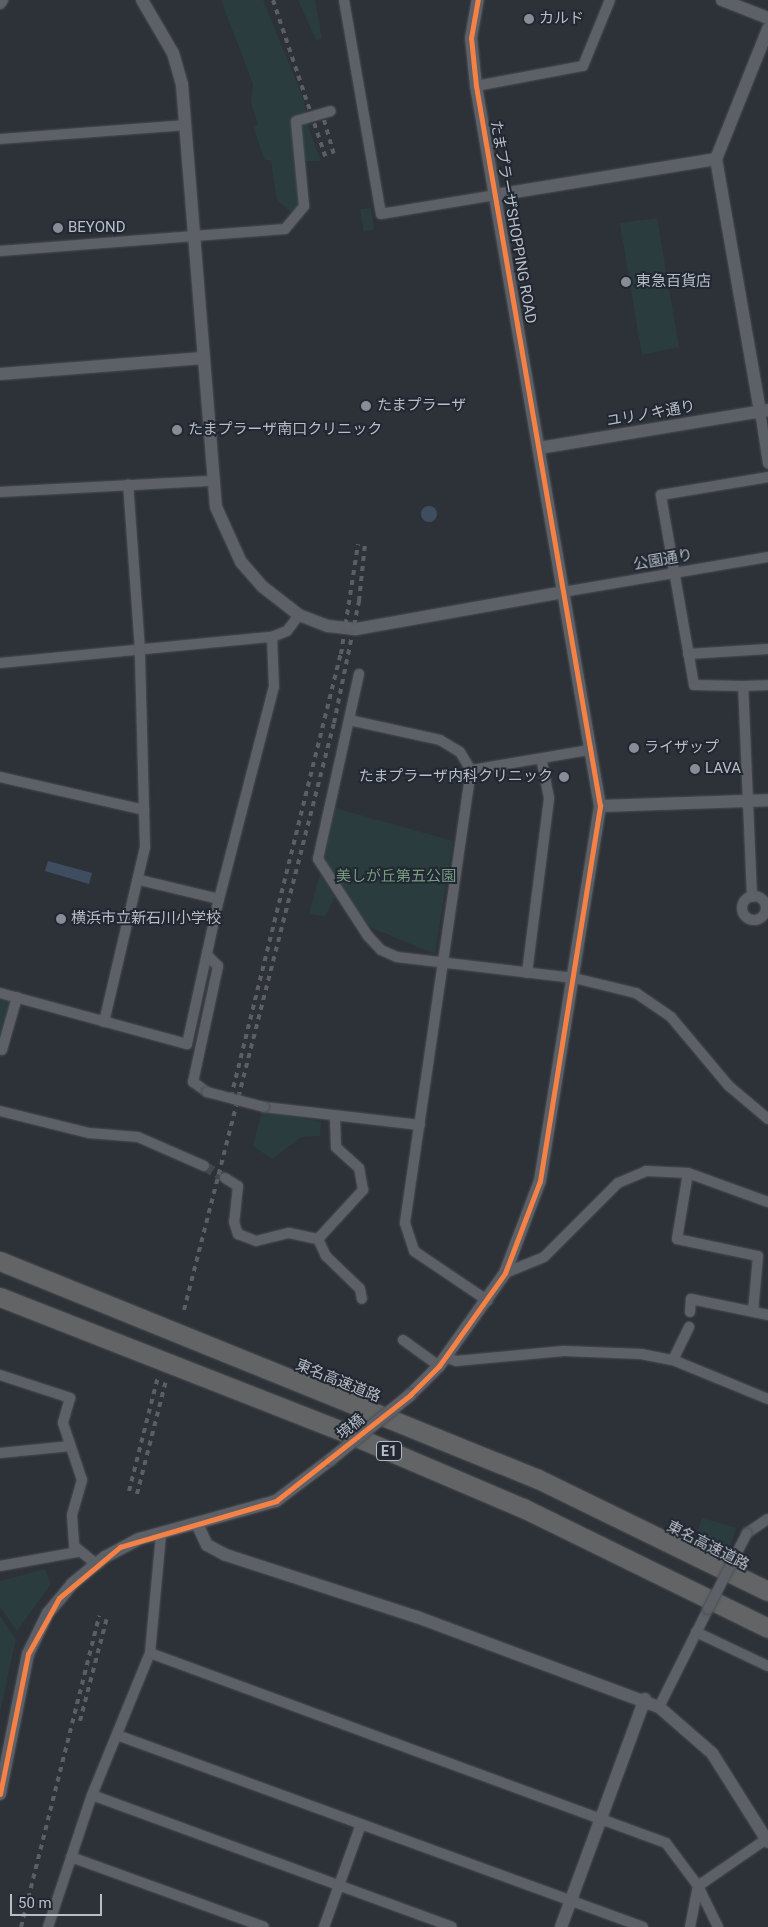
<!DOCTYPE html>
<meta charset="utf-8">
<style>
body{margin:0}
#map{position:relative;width:768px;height:1927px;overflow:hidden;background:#2d3238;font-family:Roboto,"Noto Sans JP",sans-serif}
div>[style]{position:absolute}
.green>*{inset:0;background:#2b3c3e}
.water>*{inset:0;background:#3e4d60}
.round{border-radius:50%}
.minor-tunnel>*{height:10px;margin-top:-5px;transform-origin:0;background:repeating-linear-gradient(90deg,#42474e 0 10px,transparent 0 15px)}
.roads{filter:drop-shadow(0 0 1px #494d51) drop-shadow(0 0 1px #494d51)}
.minor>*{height:10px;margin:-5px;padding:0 5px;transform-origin:5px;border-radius:5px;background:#5d6066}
.minor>.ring{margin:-5px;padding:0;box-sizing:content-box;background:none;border:10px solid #5d6066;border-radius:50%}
.tertiary>*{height:12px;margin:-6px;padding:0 6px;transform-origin:6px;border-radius:6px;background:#5d6066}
.motorway>*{height:19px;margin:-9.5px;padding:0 9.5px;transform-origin:9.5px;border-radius:9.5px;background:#626466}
.rail>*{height:4px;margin-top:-2px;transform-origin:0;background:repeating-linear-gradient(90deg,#5b5f64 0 5px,transparent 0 10px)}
.bridges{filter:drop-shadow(0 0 1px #494d51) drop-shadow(0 0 1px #494d51)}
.minor-bridge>*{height:10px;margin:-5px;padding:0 5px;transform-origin:5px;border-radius:5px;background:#5d6066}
.tertiary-bridge>*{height:12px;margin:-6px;padding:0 6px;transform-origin:6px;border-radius:6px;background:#5d6066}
.cycleway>*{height:5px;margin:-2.5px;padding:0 2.5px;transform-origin:2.5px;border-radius:2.5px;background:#f48246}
.dots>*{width:14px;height:14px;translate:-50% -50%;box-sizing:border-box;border:2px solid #212832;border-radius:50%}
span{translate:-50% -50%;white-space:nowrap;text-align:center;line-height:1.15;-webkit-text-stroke:4px #212832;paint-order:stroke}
.shield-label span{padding:1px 4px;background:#212832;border:1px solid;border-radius:4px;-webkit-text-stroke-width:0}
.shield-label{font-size:14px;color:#b8bec8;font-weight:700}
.poi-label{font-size:15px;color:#b8bec8}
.left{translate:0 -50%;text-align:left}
.right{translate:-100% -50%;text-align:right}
.street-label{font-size:15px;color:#b8bec8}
.park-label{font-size:15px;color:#799b80}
.scale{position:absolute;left:10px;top:1894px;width:92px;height:22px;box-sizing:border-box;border:2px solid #b8bec8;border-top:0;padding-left:6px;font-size:15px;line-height:18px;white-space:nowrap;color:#b8bec8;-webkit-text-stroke:4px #212832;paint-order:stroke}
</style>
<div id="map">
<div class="green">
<i style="clip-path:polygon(221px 0,263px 0,303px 98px,306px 112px,294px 118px,302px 205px,294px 215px,277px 200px,271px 160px,265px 160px,253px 126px,258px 125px,251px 102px,253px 84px)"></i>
<i style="clip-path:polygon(298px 0,315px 0,322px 39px,316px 40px)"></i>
<i style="clip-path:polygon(309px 123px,308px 127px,321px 161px,304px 161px,301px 124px)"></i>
<i style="clip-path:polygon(371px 208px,374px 229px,364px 232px,360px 209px)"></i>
<i style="clip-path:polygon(657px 218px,679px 347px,642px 355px,620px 223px)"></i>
<i style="clip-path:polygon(335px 808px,453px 841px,435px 954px,370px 927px,327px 866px,325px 856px)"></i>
<i style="clip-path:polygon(320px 874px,335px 897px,325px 916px,309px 914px)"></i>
<i style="clip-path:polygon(0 995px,12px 997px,0 1040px)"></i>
<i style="clip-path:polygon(262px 1110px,321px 1122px,320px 1136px,301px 1137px,272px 1159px,253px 1146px)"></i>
<i style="clip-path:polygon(702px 1518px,736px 1528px,728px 1552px,696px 1535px)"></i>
<i style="clip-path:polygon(45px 1569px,51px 1584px,17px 1631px,0 1607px,0 1581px)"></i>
<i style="clip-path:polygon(0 1616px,16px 1639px,0 1712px)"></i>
</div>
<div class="water">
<i class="round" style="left:421px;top:506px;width:16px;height:16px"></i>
<i style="clip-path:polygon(48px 861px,92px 873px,89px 884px,45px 871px)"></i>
</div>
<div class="minor-tunnel">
<i style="left:204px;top:1166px;width:24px;rotate:30deg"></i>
</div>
<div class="roads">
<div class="minor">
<i style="left:344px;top:0;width:217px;rotate:80.2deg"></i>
<i style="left:381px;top:214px;width:117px;rotate:-9.4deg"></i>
<i style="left:476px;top:86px;width:109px;rotate:-10.6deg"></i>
<i style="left:583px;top:66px;width:71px;rotate:-67.8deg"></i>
<i style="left:0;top:139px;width:186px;rotate:-4.3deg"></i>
<i style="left:0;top:251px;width:286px;rotate:-4.4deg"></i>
<i style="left:285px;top:229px;width:30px;rotate:-50deg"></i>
<i style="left:304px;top:206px;width:85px;rotate:-95.4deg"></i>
<i style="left:296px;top:121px;width:36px;rotate:-16deg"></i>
<i style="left:760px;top:411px;width:53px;rotate:81.3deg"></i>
<i style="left:0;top:492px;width:213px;rotate:-3deg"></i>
<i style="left:563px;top:592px;width:208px;rotate:-9.7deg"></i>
<i style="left:688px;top:654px;width:80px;rotate:-3.6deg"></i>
<i style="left:0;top:663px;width:273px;rotate:-5.5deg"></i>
<i style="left:272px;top:637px;width:16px;rotate:-22deg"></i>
<i style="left:287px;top:631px;width:20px;rotate:-53deg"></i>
<i style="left:359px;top:674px;width:189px;rotate:102.5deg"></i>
<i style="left:318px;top:859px;width:92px;rotate:57deg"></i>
<i style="left:368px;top:936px;width:19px;rotate:47deg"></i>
<i style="left:381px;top:950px;width:17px;rotate:24deg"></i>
<i style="left:397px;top:957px;width:178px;rotate:6.8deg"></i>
<i style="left:574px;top:978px;width:64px;rotate:13.6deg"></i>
<i style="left:636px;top:993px;width:42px;rotate:34.4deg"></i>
<i style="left:671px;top:1017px;width:90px;rotate:50deg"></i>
<i style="left:729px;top:1086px;width:51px;rotate:40.2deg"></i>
<i style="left:743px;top:686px;width:49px;rotate:-178.8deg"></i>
<i style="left:694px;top:685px;width:193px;rotate:-99.9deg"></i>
<i style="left:661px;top:495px;width:109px;rotate:-9.5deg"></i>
<i style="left:349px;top:720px;width:93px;rotate:12.4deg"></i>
<i style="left:440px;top:740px;width:23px;rotate:31deg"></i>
<i style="left:460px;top:752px;width:21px;rotate:59deg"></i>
<i style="left:471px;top:770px;width:458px;rotate:98.3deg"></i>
<i style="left:405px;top:1223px;width:29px;rotate:72deg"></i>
<i style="left:414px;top:1251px;width:89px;rotate:34deg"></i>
<i style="left:471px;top:770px;width:120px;rotate:-9.6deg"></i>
<i style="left:0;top:777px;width:148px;rotate:12.9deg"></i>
<i style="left:140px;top:880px;width:81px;rotate:13.5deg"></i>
<i class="ring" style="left:742px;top:896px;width:14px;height:14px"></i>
<i style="left:752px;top:897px;width:211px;rotate:-92.4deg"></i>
<i style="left:743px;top:686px;width:25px;rotate:-2deg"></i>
<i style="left:527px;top:973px;width:176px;rotate:-82.8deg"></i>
<i style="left:549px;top:798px;width:38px;rotate:-101deg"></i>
<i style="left:0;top:993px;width:194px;rotate:15.3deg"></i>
<i style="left:187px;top:1044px;width:148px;rotate:-77.6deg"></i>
<i style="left:219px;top:899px;width:219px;rotate:-75.5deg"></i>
<i style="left:274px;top:687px;width:50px;rotate:-92.3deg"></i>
<i style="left:104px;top:1022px;width:180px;rotate:-76.8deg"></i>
<i style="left:145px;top:847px;width:197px;rotate:-91.5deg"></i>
<i style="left:140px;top:650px;width:166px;rotate:-94.1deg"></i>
<i style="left:2px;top:1050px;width:55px;rotate:-74.2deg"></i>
<i style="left:207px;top:1092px;width:17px;rotate:-144deg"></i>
<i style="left:193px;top:1082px;width:119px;rotate:-77.8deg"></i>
<i style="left:218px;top:966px;width:14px;rotate:-135deg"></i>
<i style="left:264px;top:1107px;width:157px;rotate:6.6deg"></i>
<i style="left:0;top:1111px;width:92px;rotate:13.9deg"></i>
<i style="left:89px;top:1133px;width:49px;rotate:4.7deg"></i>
<i style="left:138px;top:1137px;width:72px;rotate:23.7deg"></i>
<i style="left:688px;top:1173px;width:67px;rotate:99.5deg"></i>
<i style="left:677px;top:1239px;width:83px;rotate:11.9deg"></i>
<i style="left:758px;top:1256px;width:56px;rotate:95.1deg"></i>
<i style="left:225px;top:1178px;width:15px;rotate:32deg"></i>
<i style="left:238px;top:1186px;width:36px;rotate:96deg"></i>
<i style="left:234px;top:1222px;width:13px;rotate:72deg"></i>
<i style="left:238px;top:1234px;width:19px;rotate:21deg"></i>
<i style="left:256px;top:1241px;width:34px;rotate:-14deg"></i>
<i style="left:289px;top:1233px;width:30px;rotate:12deg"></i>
<i style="left:318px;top:1239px;width:19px;rotate:65deg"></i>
<i style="left:326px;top:1256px;width:47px;rotate:44.1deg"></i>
<i style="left:360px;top:1289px;width:10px;rotate:79deg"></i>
<i style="left:318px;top:1239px;width:67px;rotate:-47.4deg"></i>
<i style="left:363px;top:1190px;width:22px;rotate:-100deg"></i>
<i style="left:359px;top:1168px;width:31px;rotate:-138deg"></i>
<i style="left:336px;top:1147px;width:30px;rotate:-92deg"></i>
<i style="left:505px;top:1273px;width:42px;rotate:-22.3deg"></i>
<i style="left:544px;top:1257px;width:105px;rotate:-45deg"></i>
<i style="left:618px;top:1183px;width:30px;rotate:-23deg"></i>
<i style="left:646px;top:1171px;width:42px;rotate:2.7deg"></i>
<i style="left:688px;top:1173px;width:85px;rotate:19.9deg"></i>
<i style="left:690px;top:1312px;width:13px;rotate:-86deg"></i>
<i style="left:691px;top:1299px;width:79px;rotate:11.7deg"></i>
<i style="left:403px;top:1340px;width:44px;rotate:35.8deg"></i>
<i style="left:446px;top:1357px;width:11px;rotate:22deg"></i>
<i style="left:456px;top:1361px;width:108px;rotate:-5.3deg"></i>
<i style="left:564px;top:1351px;width:77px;rotate:2.2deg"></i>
<i style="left:641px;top:1354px;width:33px;rotate:11deg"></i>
<i style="left:673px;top:1360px;width:103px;rotate:22.3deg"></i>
<i style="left:673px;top:1360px;width:37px;rotate:-64deg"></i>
<i style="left:0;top:1375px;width:74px;rotate:18.2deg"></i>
<i style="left:70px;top:1398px;width:26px;rotate:106deg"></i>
<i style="left:63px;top:1423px;width:60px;rotate:71.6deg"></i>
<i style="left:82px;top:1480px;width:36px;rotate:106deg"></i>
<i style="left:72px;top:1515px;width:31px;rotate:86deg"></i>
<i style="left:74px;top:1546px;width:27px;rotate:39deg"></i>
<i style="left:0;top:1453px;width:71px;rotate:-5.6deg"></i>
<i style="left:747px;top:1533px;width:25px;rotate:-34deg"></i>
<i style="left:0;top:1566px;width:78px;rotate:-10.3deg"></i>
<i style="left:696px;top:1632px;width:80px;rotate:25.3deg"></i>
<i style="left:150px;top:1653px;width:120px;rotate:-84.7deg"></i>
<i style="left:659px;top:1707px;width:110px;rotate:-63.4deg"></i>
<i style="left:117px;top:1735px;width:560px;rotate:20.05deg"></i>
<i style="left:92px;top:1795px;width:383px;rotate:20.1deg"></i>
<i style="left:71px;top:1857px;width:205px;rotate:19.9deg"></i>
<i style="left:48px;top:1927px;width:139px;rotate:-71.6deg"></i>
<i style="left:92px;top:1795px;width:153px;rotate:-67.8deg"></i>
<i style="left:150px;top:1653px;width:550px;rotate:20.21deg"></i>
<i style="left:666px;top:1843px;width:54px;rotate:53.3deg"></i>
<i style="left:698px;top:1886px;width:46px;rotate:64deg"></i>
<i style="left:324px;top:1927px;width:109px;rotate:-70.2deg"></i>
<i style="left:690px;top:1927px;width:42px;rotate:-79deg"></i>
<i style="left:698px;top:1886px;width:85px;rotate:-34.4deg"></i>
</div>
<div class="tertiary">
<i style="left:142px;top:0;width:61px;rotate:59.7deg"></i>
<i style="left:173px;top:53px;width:33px;rotate:74deg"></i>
<i style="left:182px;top:85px;width:423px;rotate:85.4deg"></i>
<i style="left:216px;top:507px;width:60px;rotate:65.6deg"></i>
<i style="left:241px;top:562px;width:33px;rotate:49deg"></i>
<i style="left:263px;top:587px;width:46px;rotate:37.9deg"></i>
<i style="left:299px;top:615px;width:31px;rotate:21deg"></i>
<i style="left:328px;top:626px;width:28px;rotate:6deg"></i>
<i style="left:356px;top:629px;width:210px;rotate:-10.1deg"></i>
<i style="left:722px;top:0;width:49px;rotate:21.4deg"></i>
<i style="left:0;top:3px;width:4px;rotate:-56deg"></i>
<i style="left:496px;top:195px;width:223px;rotate:-9.3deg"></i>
<i style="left:0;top:374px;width:204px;rotate:-4.5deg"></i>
<i style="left:760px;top:411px;width:256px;rotate:-99.9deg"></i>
<i style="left:716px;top:159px;width:140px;rotate:-68.2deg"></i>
<i style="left:539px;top:448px;width:232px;rotate:-9.4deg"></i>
<i style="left:600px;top:806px;width:168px;rotate:-2deg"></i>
<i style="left:410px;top:1395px;width:41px;rotate:-45deg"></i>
<i style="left:439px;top:1366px;width:114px;rotate:-54.6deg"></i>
<i style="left:505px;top:1273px;width:98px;rotate:-69.2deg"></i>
<i style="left:540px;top:1181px;width:380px;rotate:-80.9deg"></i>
<i style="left:600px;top:806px;width:731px;rotate:-99.77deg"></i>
<i style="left:476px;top:86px;width:48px;rotate:-95.9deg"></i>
<i style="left:471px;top:38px;width:39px;rotate:-80deg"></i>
<i style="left:198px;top:1526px;width:21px;rotate:65deg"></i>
<i style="left:207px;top:1545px;width:21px;rotate:28deg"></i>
<i style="left:226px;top:1555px;width:201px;rotate:18deg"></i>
<i style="left:417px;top:1617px;width:258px;rotate:20.4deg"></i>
<i style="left:659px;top:1707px;width:70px;rotate:41deg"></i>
<i style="left:712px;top:1753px;width:105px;rotate:57.8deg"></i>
<i style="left:0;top:1794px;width:143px;rotate:-78.7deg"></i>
<i style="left:28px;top:1654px;width:46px;rotate:-64deg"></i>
<i style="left:48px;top:1613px;width:38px;rotate:-50deg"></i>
<i style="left:72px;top:1584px;width:43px;rotate:-39.3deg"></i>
<i style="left:105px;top:1557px;width:38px;rotate:-28deg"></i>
<i style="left:139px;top:1539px;width:142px;rotate:-15.5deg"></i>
<i style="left:276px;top:1501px;width:68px;rotate:-37.2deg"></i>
<i style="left:561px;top:1927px;width:243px;rotate:-69.8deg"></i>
</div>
<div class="motorway">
<i style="left:0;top:1261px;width:580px;rotate:22.06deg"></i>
<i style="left:538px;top:1479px;width:256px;rotate:26deg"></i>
<i style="left:0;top:1297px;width:373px;rotate:21.4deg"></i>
<i style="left:347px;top:1433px;width:191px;rotate:23.1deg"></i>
<i style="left:523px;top:1508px;width:273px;rotate:26.1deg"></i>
</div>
</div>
<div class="rail">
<i style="left:273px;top:0;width:167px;rotate:71.5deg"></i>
<i style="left:324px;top:120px;width:37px;rotate:74deg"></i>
<i style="left:231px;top:1097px;width:456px;rotate:-76.1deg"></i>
<i style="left:341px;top:654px;width:111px;rotate:-81.2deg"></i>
<i style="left:184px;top:1310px;width:606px;rotate:-75.67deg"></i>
<i style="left:334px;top:723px;width:125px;rotate:-78.4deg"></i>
<i style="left:359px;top:601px;width:57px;rotate:-84deg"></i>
<i style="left:129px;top:1491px;width:119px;rotate:-75.8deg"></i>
<i style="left:137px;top:1494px;width:118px;rotate:-75.7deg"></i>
<i style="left:80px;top:1721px;width:107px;rotate:-75.4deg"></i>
<i style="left:21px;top:1927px;width:321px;rotate:-75.9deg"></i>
</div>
<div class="bridges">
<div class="minor-bridge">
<i style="left:207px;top:1092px;width:59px;rotate:14.7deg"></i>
<i style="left:708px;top:1609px;width:85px;rotate:-62.8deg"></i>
</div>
<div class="tertiary-bridge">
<i style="left:330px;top:1460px;width:103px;rotate:-39.1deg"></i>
</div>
</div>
<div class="cycleway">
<i style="left:0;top:1794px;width:143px;rotate:-78.7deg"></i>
<i style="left:28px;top:1654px;width:64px;rotate:-61deg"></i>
<i style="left:59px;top:1598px;width:80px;rotate:-39.9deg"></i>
<i style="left:120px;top:1547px;width:163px;rotate:-16.4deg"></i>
<i style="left:276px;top:1501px;width:171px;rotate:-38.3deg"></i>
<i style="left:410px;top:1395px;width:41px;rotate:-45deg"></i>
<i style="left:439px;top:1366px;width:114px;rotate:-54.6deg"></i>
<i style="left:505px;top:1273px;width:98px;rotate:-69.2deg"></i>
<i style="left:540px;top:1181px;width:380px;rotate:-80.9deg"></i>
<i style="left:600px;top:806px;width:731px;rotate:-99.77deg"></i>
<i style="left:476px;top:86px;width:48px;rotate:-95.9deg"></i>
<i style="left:471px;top:38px;width:39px;rotate:-80deg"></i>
</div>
<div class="dots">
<i style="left:529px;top:19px;background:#878d96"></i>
<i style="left:58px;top:228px;background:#878d96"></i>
<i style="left:626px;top:282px;background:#878d96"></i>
<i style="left:366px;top:406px;background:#878d96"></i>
<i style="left:177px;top:430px;background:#878d96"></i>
<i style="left:634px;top:748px;background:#878d96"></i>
<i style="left:695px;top:769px;background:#878d96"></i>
<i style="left:564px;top:777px;background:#878d96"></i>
<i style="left:61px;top:919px;background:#878d96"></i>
</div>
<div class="shield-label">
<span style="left:389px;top:1451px">E1</span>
</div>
<div class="poi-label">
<span class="left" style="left:539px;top:19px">カルド</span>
<span class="left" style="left:68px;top:228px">BEYOND</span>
<span class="left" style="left:636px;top:282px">東急百貨店</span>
<span class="left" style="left:377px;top:406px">たまプラーザ</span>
<span class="left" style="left:188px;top:430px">たまプラーザ南口クリニック</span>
<span class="left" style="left:644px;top:748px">ライザップ</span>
<span class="left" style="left:705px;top:769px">LAVA</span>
<span class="right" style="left:553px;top:777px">たまプラーザ内科クリニック</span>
<span class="left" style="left:71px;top:919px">横浜市立新石川小学校</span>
</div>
<div class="street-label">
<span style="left:513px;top:222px;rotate:80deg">たまプラーザSHOPPING ROAD</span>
<span style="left:651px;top:414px;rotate:-10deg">ユリノキ通り</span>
<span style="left:663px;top:560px;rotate:-10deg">公園通り</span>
<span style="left:338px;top:1381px;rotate:22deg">東名高速道路</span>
<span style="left:351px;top:1427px;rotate:-39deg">境橋</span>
<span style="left:708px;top:1546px;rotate:27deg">東名高速道路</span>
</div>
<div class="park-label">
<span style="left:396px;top:877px">美しが丘第五公園</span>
</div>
<div class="scale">50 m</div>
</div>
